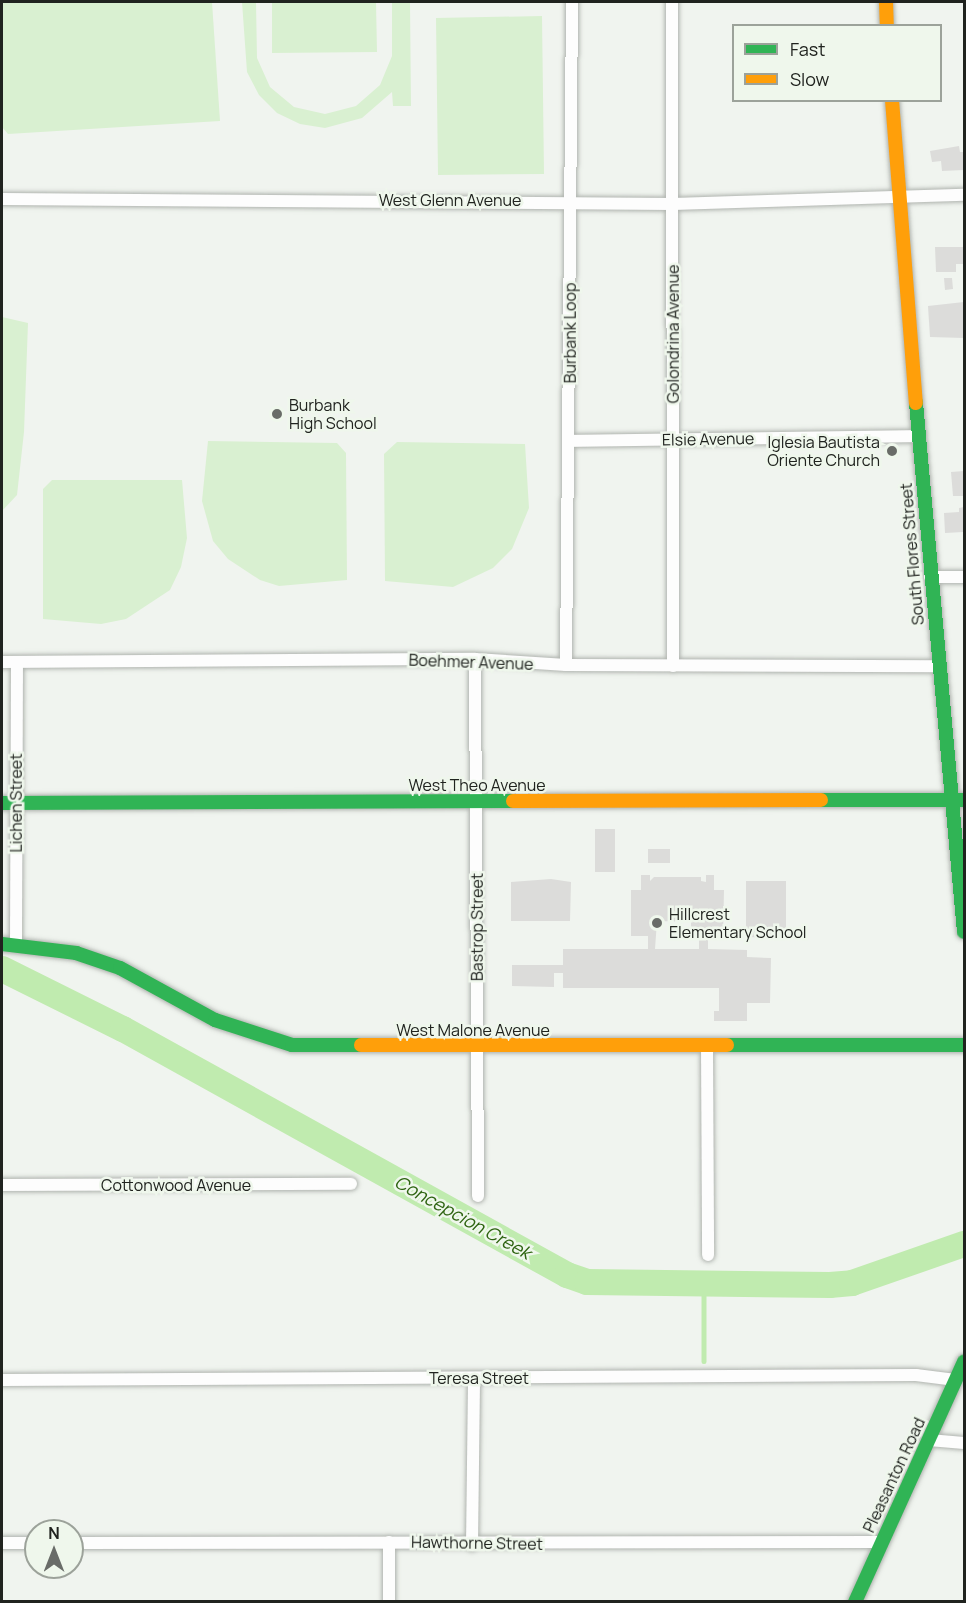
<!DOCTYPE html>
<style>
body{margin:0}
#map{position:relative;width:966px;height:1603px;overflow:hidden;background:#f0f4ef;font-family:Manrope,sans-serif}
div>[style]{position:absolute}
.green>*{inset:0;background:#d9f0d1}
.stream>*{height:4.5px;margin:-2.25px;padding:0 2.25px;transform-origin:2.25px;border-radius:2.25px;background:#c0ebaf}
.river>*{height:26px;margin:-13px;padding:0 13px;transform-origin:13px;border-radius:13px;background:#c0ebaf}
.building>*{inset:0;background:#dcdcda}
.roads{filter:drop-shadow(0 0 2px #b0b4af) drop-shadow(0 0 2px #b0b4af)}
.street>*{height:12px;margin:-6px;padding:0 6px;transform-origin:6px;border-radius:6px;background:#fdfdfd}
.fast>*{height:14px;margin:-7px;padding:0 7px;transform-origin:7px;border-radius:7px;background:#30b455}
.slow>*{height:14px;margin:-7px;padding:0 7px;transform-origin:7px;border-radius:7px;background:#ff9f0a}
.dots>*{width:16px;height:16px;translate:-50% -50%;box-sizing:border-box;border:3px solid #eff7ec;border-radius:50%}
span{translate:-50% -50%;white-space:nowrap;text-align:center;line-height:1.15;-webkit-text-stroke:5px #eff7ec;paint-order:stroke}
.street-label{font-size:16px;color:#20231f}
.poi-label{font-size:16px;color:#20231f}
.left{translate:0 -50%;text-align:left}
.right{translate:-100% -50%;text-align:right}
.water-label{font-size:18px;color:#2e6411;font-style:italic}
.frame{position:absolute;inset:0;border:3px solid #20231f;pointer-events:none}
.legend{position:absolute;left:732px;top:24px;width:210px;height:78px;box-sizing:border-box;background:#eff7ec;border:2px solid #9ca29a;margin:0;padding:8px 10px;list-style:none;font-size:18px;color:#20231f}
.legend li{display:flex;align-items:center;gap:12px;height:30px}
.legend b{width:30px;border:2px solid #9ca29a}
.north{position:absolute;left:24px;top:1519px;width:60px;height:60px;box-sizing:border-box;background:#eff7ec;border:2px solid #9ca29a;border-radius:50%;rotate:0deg;font-size:16px;font-weight:700;line-height:24px;text-align:center;color:#20231f}
.north::after{content:'';display:block;margin:auto;width:21px;height:27px;background:#696c68;clip-path:polygon(50% 0,100% 100%,50% 72%,0 100%)}
</style>
<div id="map">
<div class="green">
<i style="clip-path:polygon(2px 2px,212px 2px,220px 121px,8px 134px,2px 127px)"></i>
<i style="clip-path:polygon(242px 2px,256px 2px,257px 58px,270px 87px,294px 107px,325px 114px,356px 106px,380px 85px,392px 56px,392px 2px,410px 2px,411px 106px,393px 106px,392px 92px,362px 118px,325px 128px,300px 124px,277px 113px,259px 95px,247px 72px)"></i>
<i style="clip-path:polygon(272px 2px,376px 2px,377px 52px,272px 53px)"></i>
<i style="clip-path:polygon(542px 16px,544px 174px,438px 175px,436px 18px)"></i>
<i style="clip-path:polygon(2px 317px,28px 323px,24px 432px,17px 495px,2px 511px)"></i>
<i style="clip-path:polygon(208px 441px,337px 443px,346px 453px,347px 580px,279px 586px,260px 580px,228px 559px,213px 541px,202px 501px)"></i>
<i style="clip-path:polygon(397px 442px,525px 444px,529px 508px,512px 549px,493px 568px,453px 587px,385px 581px,384px 454px)"></i>
<i style="clip-path:polygon(52px 480px,182px 480px,187px 538px,181px 567px,170px 590px,126px 619px,101px 624px,43px 619px,43px 489px)"></i>
</div>
<div class="stream">
<i style="left:704px;top:1285px;width:76px;rotate:90deg"></i>
</div>
<div class="river">
<i style="left:2px;top:969px;width:135px;rotate:26.4deg"></i>
<i style="left:123px;top:1029px;width:508px;rotate:28.99deg"></i>
<i style="left:567px;top:1275px;width:21px;rotate:19deg"></i>
<i style="left:587px;top:1282px;width:243px;rotate:0.7deg"></i>
<i style="left:830px;top:1285px;width:22px;rotate:-5deg"></i>
<i style="left:852px;top:1283px;width:119px;rotate:-19.2deg"></i>
</div>
<div class="building">
<i style="clip-path:polygon(959px 146px,960px 152px,964px 152px,964px 170px,942px 171px,941px 161px,932px 162px,930px 151px)"></i>
<i style="clip-path:polygon(935px 247px,964px 247px,964px 264px,956px 264px,956px 272px,936px 272px)"></i>
<i style="clip-path:polygon(944px 278px,952px 278px,953px 289px,945px 290px)"></i>
<i style="clip-path:polygon(964px 302px,964px 338px,930px 337px,928px 306px)"></i>
<i style="clip-path:polygon(964px 471px,964px 496px,953px 496px,951px 472px)"></i>
<i style="clip-path:polygon(964px 507px,963px 532px,945px 533px,944px 513px,959px 512px,959px 508px)"></i>
<i style="clip-path:polygon(595px 829px,615px 829px,615px 872px,595px 872px)"></i>
<i style="clip-path:polygon(648px 849px,670px 849px,670px 863px,648px 863px)"></i>
<i style="clip-path:polygon(evenodd,641px 875px,650px 875px,650px 881px,654px 877px,701px 877px,701px 881px,706px 882px,706px 875px,714px 875px,714px 890px,724px 890px,723px 937px,708px 937px,708px 949px,747px 950px,747px 957px,771px 958px,770px 1003px,747px 1003px,747px 1021px,714px 1021px,714px 1011px,719px 1011px,719px 988px,563px 988px,563px 973px,554px 973px,554px 987px,512px 986px,512px 965px,563px 965px,563px 949px,648px 949px,648px 936px,631px 936px,631px 890px,641px 890px,641px 875px,657px 921px,691px 922px,691px 937px,699px 937px,699px 949px,655px 949px,657px 921px)"></i>
<i style="clip-path:polygon(551px 879px,571px 882px,570px 921px,511px 921px,511px 882px)"></i>
<i style="clip-path:polygon(746px 881px,786px 881px,786px 938px,746px 937px)"></i>
</div>
<div class="roads">
<div class="street">
<i style="left:672px;top:2px;width:664px;rotate:89.91deg"></i>
<i style="left:2px;top:199px;width:671px;rotate:0.43deg"></i>
<i style="left:673px;top:204px;width:291px;rotate:-1.8deg"></i>
<i style="left:569px;top:441px;width:349px;rotate:-0.8deg"></i>
<i style="left:930px;top:577px;width:34px"></i>
<i style="left:475px;top:659px;width:537px;rotate:89.68deg"></i>
<i style="left:2px;top:662px;width:473px;rotate:-0.4deg"></i>
<i style="left:475px;top:659px;width:91px;rotate:3.8deg"></i>
<i style="left:566px;top:665px;width:374px;rotate:0.2deg"></i>
<i style="left:566px;top:665px;width:663px;rotate:-89.48deg"></i>
<i style="left:16px;top:944px;width:282px;rotate:-89.8deg"></i>
<i style="left:707px;top:1045px;width:210px;rotate:89.7deg"></i>
<i style="left:2px;top:1185px;width:349px;rotate:-0.2deg"></i>
<i style="left:2px;top:1380px;width:914px;rotate:-0.31deg"></i>
<i style="left:916px;top:1375px;width:40px;rotate:7.1deg"></i>
<i style="left:929px;top:1440px;width:35px;rotate:5deg"></i>
<i style="left:2px;top:1543px;width:34px"></i>
<i style="left:72px;top:1543px;width:809px;rotate:-0.07deg"></i>
<i style="left:472px;top:1545px;width:167px;rotate:-89.3deg"></i>
<i style="left:389px;top:1602px;width:60px;rotate:-90deg"></i>
</div>
<div class="fast">
<i style="left:916px;top:403px;width:531px;rotate:84.82deg"></i>
<i style="left:821px;top:800px;width:143px"></i>
<i style="left:2px;top:803px;width:511px;rotate:-0.22deg"></i>
<i style="left:2px;top:944px;width:75px;rotate:6.9deg"></i>
<i style="left:76px;top:953px;width:46px;rotate:18.8deg"></i>
<i style="left:120px;top:968px;width:108px;rotate:28.7deg"></i>
<i style="left:215px;top:1020px;width:81px;rotate:18deg"></i>
<i style="left:292px;top:1045px;width:69px"></i>
<i style="left:727px;top:1045px;width:237px"></i>
<i style="left:855px;top:1602px;width:264px;rotate:-65.6deg"></i>
</div>
<div class="slow">
<i style="left:886px;top:2px;width:24px;rotate:88deg"></i>
<i style="left:892px;top:100px;width:304px;rotate:85.5deg"></i>
<i style="left:513px;top:801px;width:308px;rotate:-0.2deg"></i>
<i style="left:361px;top:1045px;width:366px"></i>
</div>
</div>
<div class="dots">
<i style="left:277px;top:414px;background:#696c68"></i>
<i style="left:892px;top:451px;background:#696c68"></i>
<i style="left:657px;top:923px;background:#696c68"></i>
</div>
<div class="street-label">
<span style="left:450px;top:200px">West Glenn Avenue</span>
<span style="left:570px;top:333px;rotate:-90deg">Burbank Loop</span>
<span style="left:673px;top:334px;rotate:-90deg">Golondrina Avenue</span>
<span style="left:708px;top:439px;rotate:-1deg">Elsie Avenue</span>
<span style="left:912px;top:554px;rotate:-95deg">South Flores Street</span>
<span style="left:471px;top:662px;rotate:2deg">Boehmer Avenue</span>
<span style="left:477px;top:785px">West Theo Avenue</span>
<span style="left:16px;top:803px;rotate:-90deg">Lichen Street</span>
<span style="left:477px;top:927px;rotate:-90deg">Bastrop Street</span>
<span style="left:473px;top:1030px">West Malone Avenue</span>
<span style="left:176px;top:1185px">Cottonwood Avenue</span>
<span style="left:479px;top:1378px">Teresa Street</span>
<span style="left:894px;top:1475px;rotate:-65deg">Pleasanton Road</span>
<span style="left:477px;top:1543px;rotate:1deg">Hawthorne Street</span>
</div>
<div class="poi-label">
<span class="left" style="left:289px;top:414px">Burbank<br>High School</span>
<span class="right" style="left:880px;top:451px">Iglesia Bautista<br>Oriente Church</span>
<span class="left" style="left:669px;top:923px">Hillcrest<br>Elementary School</span>
</div>
<div class="water-label">
<span style="left:463px;top:1217px;rotate:29deg">Concepcion Creek</span>
</div>
<div class="frame"></div>
<ul class="legend">
<li><b style="height:8px;background:#30b455"></b>Fast</li>
<li><b style="height:8px;background:#ff9f0a"></b>Slow</li>
</ul>
<div class="north">N</div>
</div>
